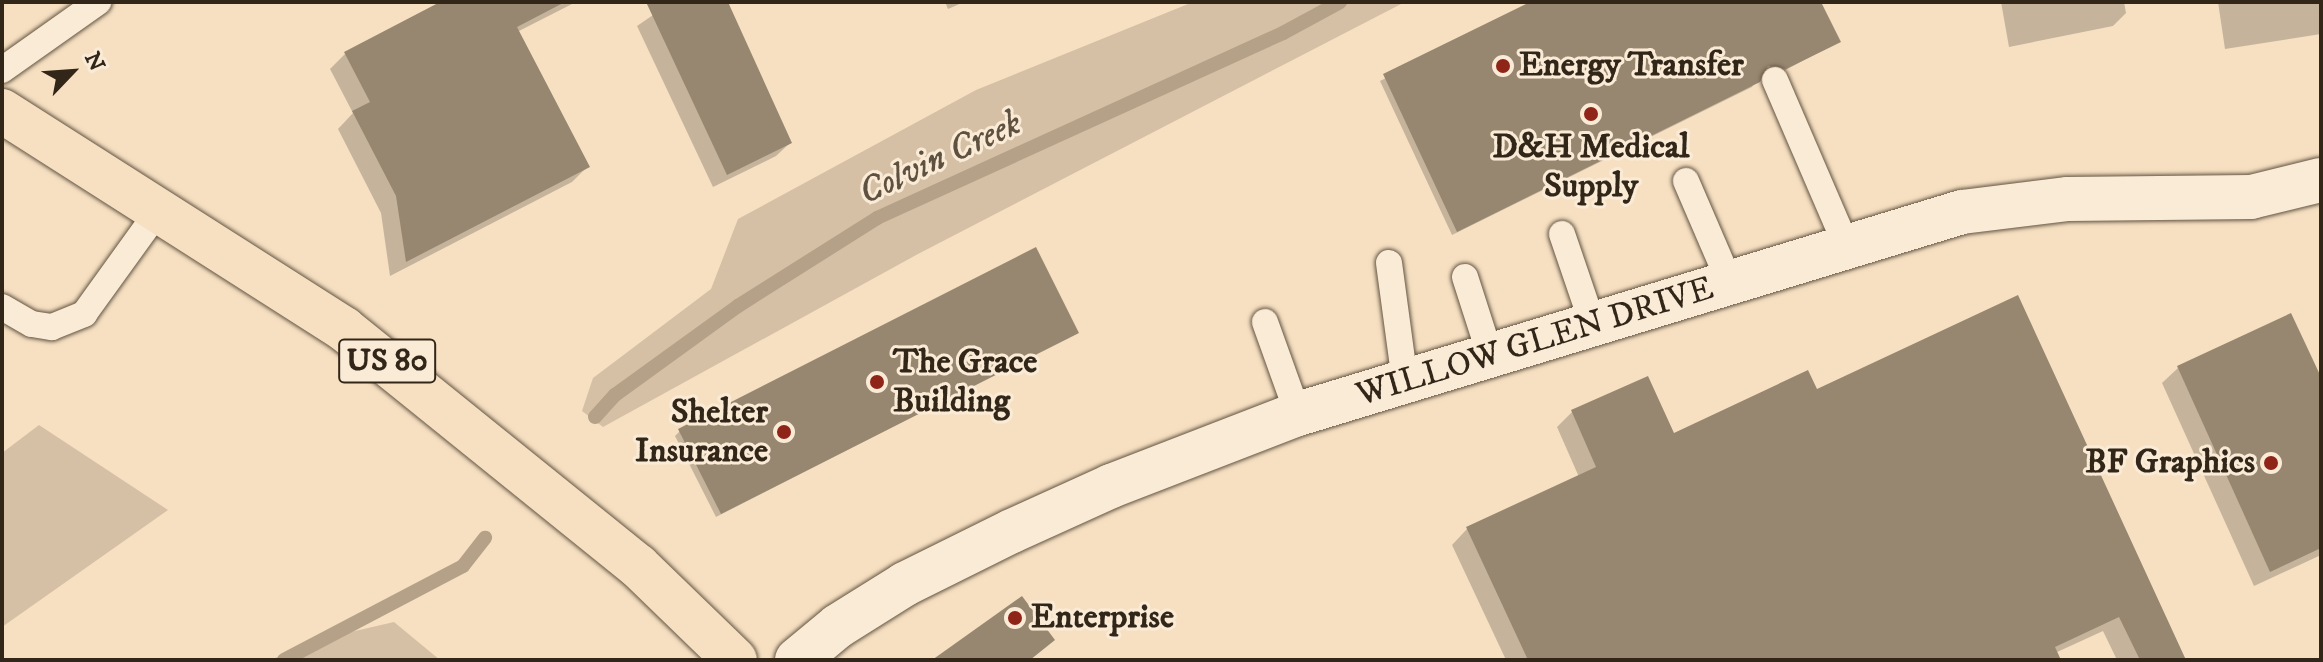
<!DOCTYPE html>
<style>
body{margin:0}
#map{position:relative;width:2323px;height:662px;overflow:hidden;background:#f7e0c2;font-family:"IM FELL DW Pica",serif}
div>[style]{position:absolute}
.green>*{inset:0;background:#d5c0a5}
.shadow>*{inset:0;background:#0003}
.stream>*{height:14px;margin:-7px;padding:0 7px;transform-origin:7px;border-radius:7px;background:#b4a188}
.building>*{inset:0;background:#988770}
.roads{filter:drop-shadow(0 0 2px #625442) drop-shadow(0 0 2px #625442)}
.lane>*{height:26px;margin:-13px;padding:0 13px;transform-origin:13px;border-radius:13px;background:#faebd7}
.street>*{height:44px;margin:-22px;padding:0 22px;transform-origin:22px;border-radius:22px;background:#faebd7}
.primary>*{height:44px;margin:-22px;padding:0 22px;transform-origin:22px;border-radius:22px;background:#f7e0c2}
.dots>*{width:22px;height:22px;translate:-50% -50%;box-sizing:border-box;border:4px solid #faebd7;border-radius:50%}
span{translate:-50% -50%;white-space:nowrap;text-align:center;line-height:1.15;-webkit-text-stroke:6px #faebd7;paint-order:stroke}
.shield-label span{padding:2px 6px;background:#faebd7;border:2px solid;border-radius:6px;-webkit-text-stroke-width:0}
.shield-label{font-size:32px;color:#312618;font-weight:700}
.poi-label{font-size:34px;color:#312618;font-weight:700}
.left{translate:0 -50%;text-align:left}
.right{translate:-100% -50%;text-align:right}
.street-label{font-size:34px;color:#312618}
.water-label{font-size:36px;color:#5f513f;font-style:italic}
.frame{position:absolute;inset:0;border:4px solid #312618;pointer-events:none}
.north{position:absolute;left:32px;top:32px;width:80px;height:80px;-webkit-text-stroke:6px #faebd7;paint-order:stroke;rotate:65deg;font-size:22px;font-weight:700;line-height:32px;text-align:center;color:#312618}
.north::after{content:'';display:block;margin:auto;width:28px;height:36px;background:#312618;clip-path:polygon(50% 0,100% 100%,50% 72%,0 100%)}
</style>
<div id="map">
<div class="green">
<i style="clip-path:polygon(1193px 2px,1405px 2px,918px 254px,603px 427px,582px 411px,593px 378px,711px 289px,738px 219px,976px 90px)"></i>
<i style="clip-path:polygon(39px 425px,168px 510px,2px 627px,2px 453px)"></i>
<i style="clip-path:polygon(394px 622px,440px 660px,272px 660px,303px 643px)"></i>
</div>
<div class="shadow">
<i style="clip-path:polygon(444px 2px,576px 2px,517px 32px,587px 167px,572px 182px,390px 276px,381px 213px,338px 129px,353px 113px,330px 69px,346px 53px)"></i>
<i style="clip-path:polygon(672px 2px,726px 2px,790px 143px,776px 156px,713px 187px,637px 26px)"></i>
<i style="clip-path:polygon(945px 2px,964px 2px,948px 9px)"></i>
<i style="clip-path:polygon(1534px 2px,1819px 2px,1838px 42px,1780px 73px,1763px 70px,1752px 87px,1452px 235px,1380px 81px)"></i>
<i style="clip-path:polygon(2001px 2px,2124px 2px,2126px 13px,2113px 26px,2009px 47px)"></i>
<i style="clip-path:polygon(2218px 2px,2321px 2px,2321px 34px,2225px 49px)"></i>
<i style="clip-path:polygon(1077px 333px,716px 517px,675px 436px,680px 431px)"></i>
<i style="clip-path:polygon(2178px 368px,2321px 382px,2321px 555px,2254px 586px,2162px 383px)"></i>
<i style="clip-path:polygon(1816px 391px,2184px 660px,2117px 660px,2103px 631px,2055px 653px,2059px 660px,1506px 660px,1452px 545px,1467px 529px,1579px 477px,1557px 427px,1572px 412px,1673px 435px)"></i>
</div>
<div class="stream">
<i style="left:595px;top:417px;width:30px;rotate:-48deg"></i>
<i style="left:615px;top:395px;width:152px;rotate:-35.9deg"></i>
<i style="left:738px;top:306px;width:165px;rotate:-32.3deg"></i>
<i style="left:877px;top:218px;width:446px;rotate:-24.5deg"></i>
<i style="left:1283px;top:33px;width:65px;rotate:-28.5deg"></i>
<i style="left:284px;top:660px;width:202px;rotate:-27.7deg"></i>
<i style="left:463px;top:566px;width:36px;rotate:-52deg"></i>
</div>
<div class="building">
<i style="clip-path:polygon(440px 2px,565px 2px,517px 27px,590px 167px,406px 262px,396px 196px,352px 111px,370px 102px,344px 52px)"></i>
<i style="clip-path:polygon(646px 2px,728px 2px,792px 143px,727px 175px)"></i>
<i style="clip-path:polygon(1530px 2px,1821px 2px,1841px 42px,1786px 69px,1768px 66px,1760px 82px,1457px 232px,1383px 74px)"></i>
<i style="clip-path:polygon(1036px 247px,1079px 333px,721px 514px,678px 429px)"></i>
<i style="clip-path:polygon(2018px 295px,2186px 660px,2140px 660px,2119px 617px,2055px 647px,2061px 660px,1528px 660px,1466px 527px,1596px 467px,1571px 410px,1648px 376px,1674px 433px,1808px 370px,1817px 389px)"></i>
<i style="clip-path:polygon(2291px 313px,2321px 377px,2321px 548px,2270px 572px,2177px 366px)"></i>
<i style="clip-path:polygon(1022px 596px,1055px 640px,1030px 660px,932px 660px)"></i>
</div>
<div class="roads">
<div class="lane">
<i style="left:2px;top:70px;width:118px;rotate:-35.3deg"></i>
<i style="left:1775px;top:80px;width:182px;rotate:66.7deg"></i>
<i style="left:1686px;top:181px;width:111px;rotate:66.7deg"></i>
<i style="left:1562px;top:234px;width:96px;rotate:71.2deg"></i>
<i style="left:1389px;top:263px;width:119px;rotate:82.3deg"></i>
<i style="left:1465px;top:277px;width:82px;rotate:72.2deg"></i>
<i style="left:2px;top:307px;width:34px;rotate:30deg"></i>
<i style="left:32px;top:324px;width:20px;rotate:9deg"></i>
<i style="left:52px;top:327px;width:35px;rotate:-22deg"></i>
<i style="left:84px;top:314px;width:128px;rotate:-54.2deg"></i>
<i style="left:1265px;top:322px;width:98px;rotate:70.3deg"></i>
</div>
<div class="street">
<i style="left:797px;top:660px;width:53px;rotate:-39.7deg"></i>
<i style="left:838px;top:626px;width:79px;rotate:-32.1deg"></i>
<i style="left:905px;top:584px;width:119px;rotate:-26.4deg"></i>
<i style="left:1012px;top:531px;width:109px;rotate:-24.4deg"></i>
<i style="left:1111px;top:486px;width:200px;rotate:-21.1deg"></i>
<i style="left:1298px;top:414px;width:694px;rotate:-16.92deg"></i>
<i style="left:1962px;top:212px;width:107px;rotate:-7deg"></i>
<i style="left:2068px;top:199px;width:183px;rotate:-0.6deg"></i>
<i style="left:2251px;top:197px;width:72px;rotate:-13.7deg"></i>
</div>
<div class="primary">
<i style="left:2px;top:111px;width:406px;rotate:32.5deg"></i>
<i style="left:344px;top:329px;width:378px;rotate:38.9deg"></i>
<i style="left:638px;top:566px;width:135px;rotate:44.1deg"></i>
</div>
</div>
<div class="dots">
<i style="left:1503px;top:66px;background:#8f2418"></i>
<i style="left:1591px;top:114px;background:#8f2418"></i>
<i style="left:877px;top:382px;background:#8f2418"></i>
<i style="left:784px;top:432px;background:#8f2418"></i>
<i style="left:2271px;top:463px;background:#8f2418"></i>
<i style="left:1015px;top:618px;background:#8f2418"></i>
</div>
<div class="shield-label">
<span style="left:387px;top:361px">US 80</span>
</div>
<div class="poi-label">
<span class="left" style="left:1519px;top:66px">Energy Transfer</span>
<span style="left:1591px;top:167px">D&amp;H Medical<br>Supply</span>
<span class="left" style="left:893px;top:382px">The Grace<br>Building</span>
<span class="right" style="left:768px;top:432px">Shelter<br>Insurance</span>
<span class="right" style="left:2255px;top:463px">BF Graphics</span>
<span class="left" style="left:1031px;top:618px">Enterprise</span>
</div>
<div class="street-label">
<span style="left:1535px;top:342px;rotate:-17deg">WILLOW GLEN DRIVE</span>
</div>
<div class="water-label">
<span style="left:940px;top:158px;rotate:-25deg">Colvin Creek</span>
</div>
<div class="frame"></div>
<div class="north">N</div>
</div>
